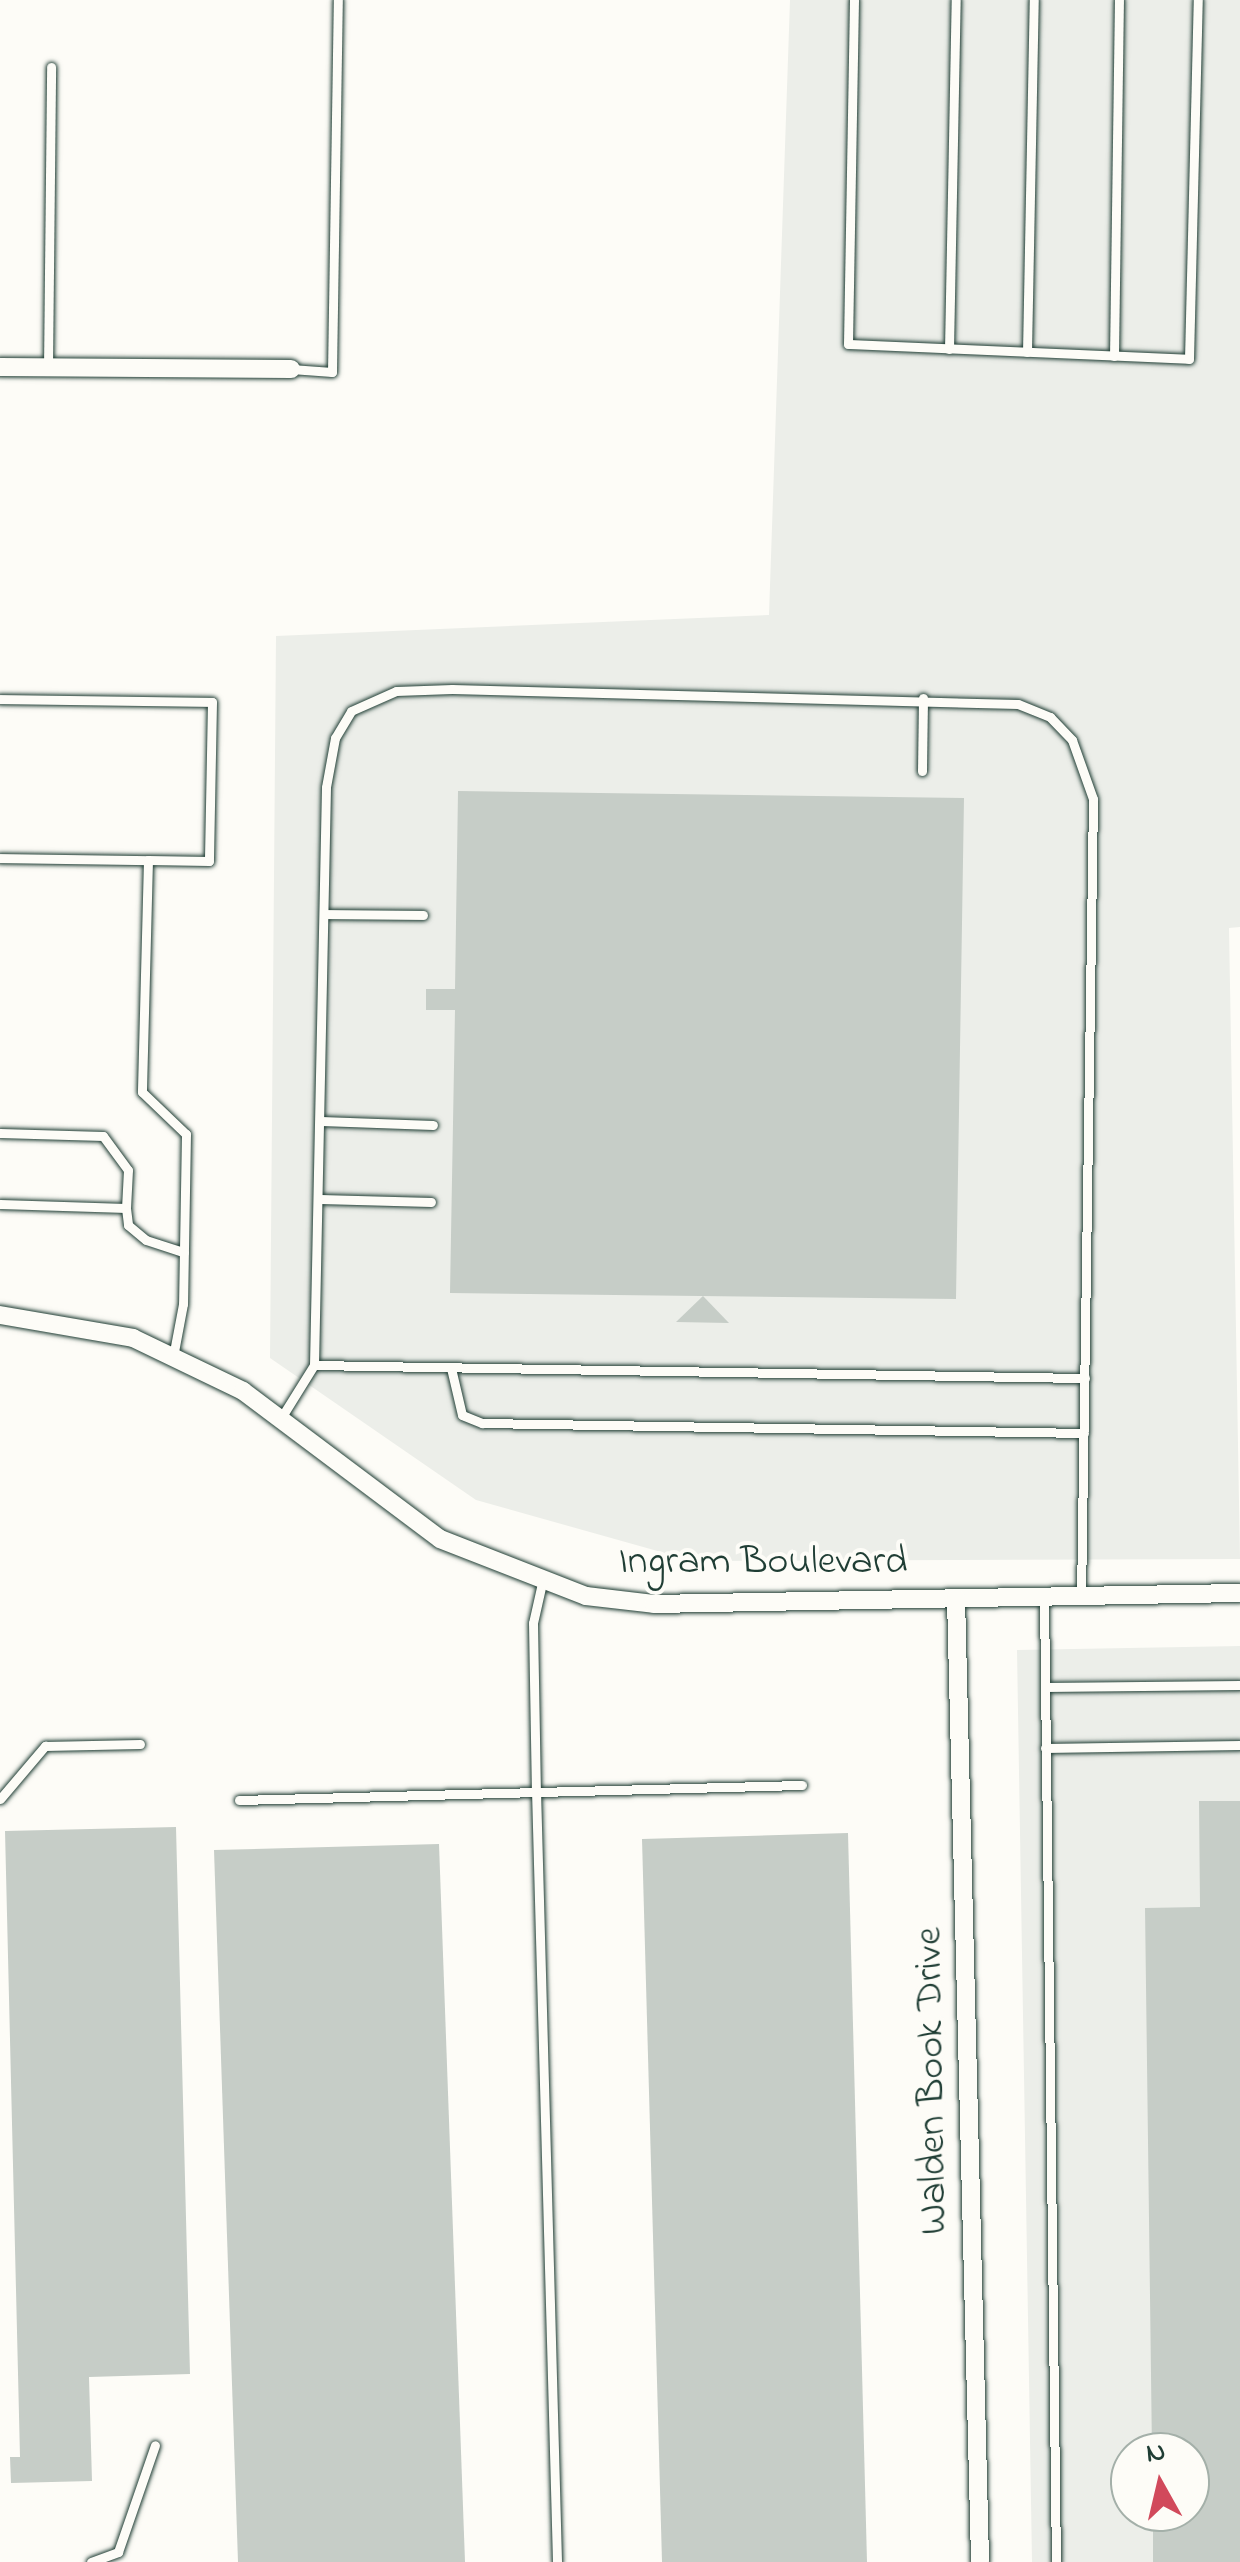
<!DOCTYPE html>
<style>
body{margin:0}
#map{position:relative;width:1240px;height:2562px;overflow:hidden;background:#fdfcf7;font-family:"Indie Flower",sans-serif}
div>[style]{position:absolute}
.built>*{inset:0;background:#eceee9}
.building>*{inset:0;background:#c6cdc7}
.roads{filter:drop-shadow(0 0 2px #1f3d34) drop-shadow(0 0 2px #1f3d34)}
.service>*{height:9px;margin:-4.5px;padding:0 4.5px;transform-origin:4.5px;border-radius:4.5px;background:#fdfcf7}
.minor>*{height:18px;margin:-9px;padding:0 9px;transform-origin:9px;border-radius:9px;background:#fdfcf7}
span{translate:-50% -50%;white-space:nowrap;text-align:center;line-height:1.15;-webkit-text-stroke:8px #fdfcf7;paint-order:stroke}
.street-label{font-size:40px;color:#1f3d34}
.north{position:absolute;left:1110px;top:2432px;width:100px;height:100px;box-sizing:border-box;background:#fdfcf7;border:2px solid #a4b0a9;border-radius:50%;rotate:352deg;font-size:28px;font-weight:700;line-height:40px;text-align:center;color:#1f3d34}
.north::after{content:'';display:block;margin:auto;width:35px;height:45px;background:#d1495b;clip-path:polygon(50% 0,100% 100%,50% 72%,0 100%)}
</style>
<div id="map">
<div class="built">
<i style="clip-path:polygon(790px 0,1240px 0,1240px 927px,1229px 928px,1240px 1559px,693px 1561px,476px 1500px,270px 1358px,276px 636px,769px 615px)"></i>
<i style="clip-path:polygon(evenodd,1240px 1646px,1240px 2562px,1032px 2562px,1017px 1650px,1240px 1646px,1130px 2452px,1190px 2452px,1190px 2512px,1130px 2512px,1130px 2452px)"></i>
</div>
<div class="building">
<i style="clip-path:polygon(458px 791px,964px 798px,956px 1299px,450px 1293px,455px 1010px,426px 1010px,426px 989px,455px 989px)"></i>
<i style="clip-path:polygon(703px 1296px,729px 1323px,676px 1322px)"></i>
<i style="clip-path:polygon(1199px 1801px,1240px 1801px,1240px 2562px,1153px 2562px,1153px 2512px,1190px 2512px,1190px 2452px,1152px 2452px,1145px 1908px,1200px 1907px)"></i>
<i style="clip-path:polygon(176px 1827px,190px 2374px,89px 2377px,92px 2481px,11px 2483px,10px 2457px,20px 2457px,5px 1831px)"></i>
<i style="clip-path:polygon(848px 1833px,867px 2562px,662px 2562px,642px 1839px)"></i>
<i style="clip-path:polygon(439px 1844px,465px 2562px,238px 2562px,214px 1850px)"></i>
</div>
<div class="roads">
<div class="service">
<i style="left:854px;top:0;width:344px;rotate:91deg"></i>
<i style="left:848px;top:344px;width:341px;rotate:2.5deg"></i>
<i style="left:1189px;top:359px;width:359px;rotate:-88.6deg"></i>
<i style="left:949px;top:349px;width:349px;rotate:-88.9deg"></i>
<i style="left:1027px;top:352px;width:352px;rotate:-88.9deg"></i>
<i style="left:1114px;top:356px;width:356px;rotate:-89.2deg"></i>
<i style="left:48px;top:367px;width:300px;rotate:-89.4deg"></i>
<i style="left:291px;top:369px;width:41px;rotate:4.2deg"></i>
<i style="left:332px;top:372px;width:372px;rotate:-89.1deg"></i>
<i style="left:0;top:699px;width:212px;rotate:0.8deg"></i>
<i style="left:212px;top:702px;width:159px;rotate:91.1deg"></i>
<i style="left:209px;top:861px;width:61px;rotate:-179.1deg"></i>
<i style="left:922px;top:771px;width:73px;rotate:-89.2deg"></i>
<i style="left:0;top:858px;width:148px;rotate:0.8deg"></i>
<i style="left:148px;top:860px;width:232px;rotate:91.5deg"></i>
<i style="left:142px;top:1092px;width:61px;rotate:43.7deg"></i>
<i style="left:186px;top:1134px;width:170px;rotate:91deg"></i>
<i style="left:183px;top:1304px;width:54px;rotate:100.7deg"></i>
<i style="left:324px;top:914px;width:99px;rotate:0.6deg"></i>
<i style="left:321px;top:1121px;width:112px;rotate:2deg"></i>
<i style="left:0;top:1133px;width:103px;rotate:1.7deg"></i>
<i style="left:103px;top:1136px;width:42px;rotate:53.7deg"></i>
<i style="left:128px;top:1170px;width:38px;rotate:93deg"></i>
<i style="left:126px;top:1208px;width:126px;rotate:-178.2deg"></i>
<i style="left:320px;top:1199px;width:111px;rotate:1.5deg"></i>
<i style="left:126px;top:1208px;width:17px;rotate:83deg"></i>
<i style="left:128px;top:1225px;width:23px;rotate:40deg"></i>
<i style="left:146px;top:1240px;width:40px;rotate:18deg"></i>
<i style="left:314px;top:1365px;width:771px;rotate:0.97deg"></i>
<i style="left:451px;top:1368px;width:48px;rotate:76.8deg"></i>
<i style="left:462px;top:1415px;width:22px;rotate:22deg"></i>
<i style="left:482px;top:1423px;width:602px;rotate:0.95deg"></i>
<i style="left:281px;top:1418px;width:62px;rotate:-58.1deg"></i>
<i style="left:314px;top:1365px;width:578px;rotate:-88.81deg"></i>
<i style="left:326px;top:787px;width:50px;rotate:-79.6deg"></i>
<i style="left:335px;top:738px;width:31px;rotate:-59deg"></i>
<i style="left:351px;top:711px;width:49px;rotate:-24deg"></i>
<i style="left:396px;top:691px;width:56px;rotate:-2deg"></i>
<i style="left:452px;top:689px;width:566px;rotate:1.52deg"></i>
<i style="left:1018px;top:704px;width:35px;rotate:22deg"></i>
<i style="left:1050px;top:717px;width:32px;rotate:46deg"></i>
<i style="left:1072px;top:740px;width:63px;rotate:70.4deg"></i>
<i style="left:1093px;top:799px;width:797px;rotate:90.86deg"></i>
<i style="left:542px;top:1583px;width:41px;rotate:102.7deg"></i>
<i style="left:533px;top:1623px;width:167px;rotate:89deg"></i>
<i style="left:536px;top:1790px;width:772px;rotate:88.44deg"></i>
<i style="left:1044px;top:1597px;width:965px;rotate:89.29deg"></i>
<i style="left:1045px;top:1687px;width:195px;rotate:-0.6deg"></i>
<i style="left:1045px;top:1748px;width:195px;rotate:-0.9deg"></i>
<i style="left:0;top:1799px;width:70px;rotate:-49.7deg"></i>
<i style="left:45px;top:1746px;width:95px;rotate:-1.2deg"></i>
<i style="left:239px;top:1800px;width:563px;rotate:-1.53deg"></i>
<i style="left:91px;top:2562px;width:29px;rotate:-20deg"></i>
<i style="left:118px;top:2552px;width:113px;rotate:-70.9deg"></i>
</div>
<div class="minor">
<i style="left:0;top:367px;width:291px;rotate:0.4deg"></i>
<i style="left:0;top:1315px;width:135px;rotate:9.8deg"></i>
<i style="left:133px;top:1338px;width:122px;rotate:25.7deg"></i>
<i style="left:243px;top:1391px;width:246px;rotate:36.9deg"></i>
<i style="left:440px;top:1539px;width:157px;rotate:21.3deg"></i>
<i style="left:586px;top:1596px;width:68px;rotate:6.7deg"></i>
<i style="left:654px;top:1604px;width:586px;rotate:-1.08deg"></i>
<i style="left:956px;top:1598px;width:964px;rotate:88.57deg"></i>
</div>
</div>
<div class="street-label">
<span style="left:763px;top:1563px">Ingram Boulevard</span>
<span style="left:933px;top:2081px;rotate:-91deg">Walden Book Drive</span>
</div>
<div class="north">N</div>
</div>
